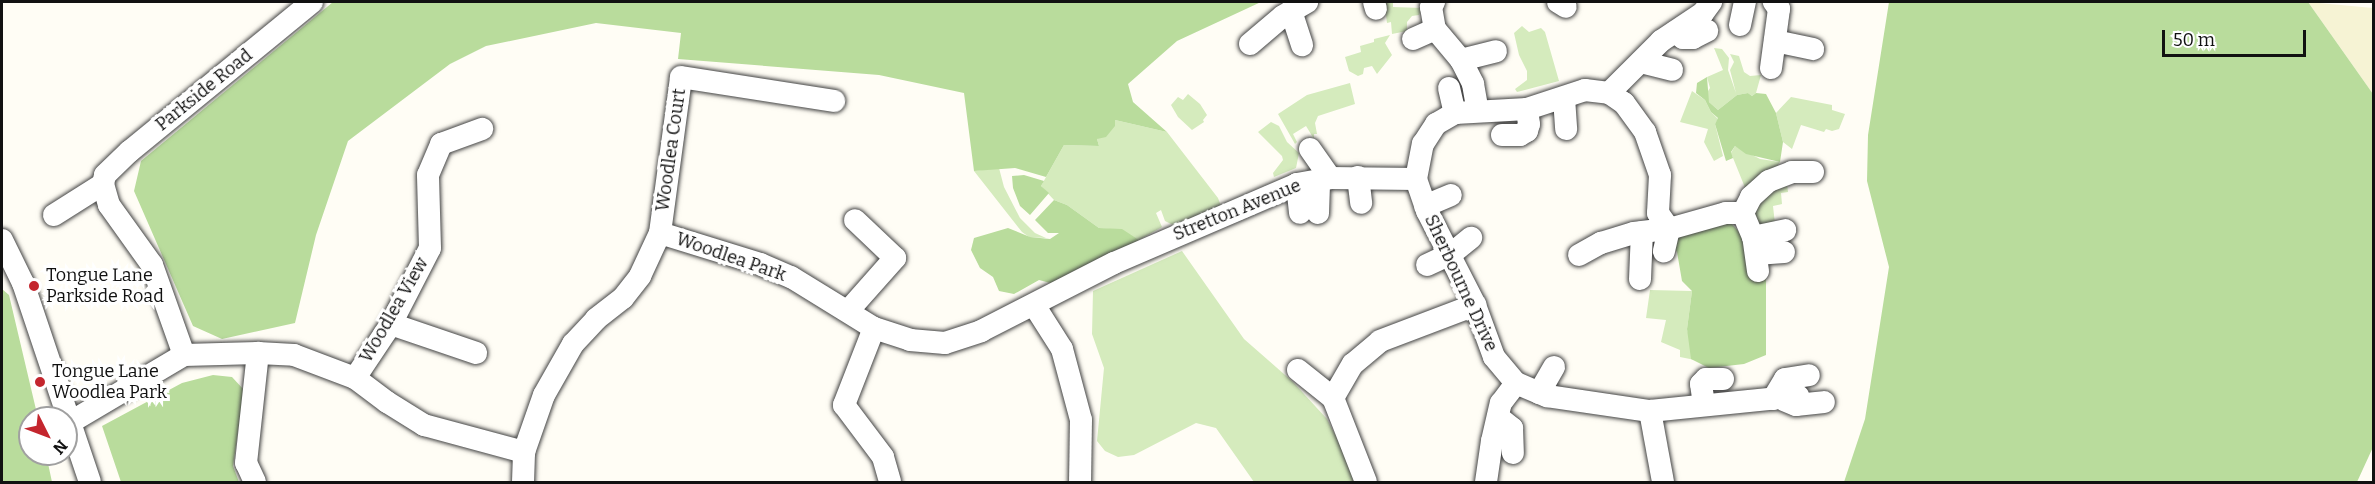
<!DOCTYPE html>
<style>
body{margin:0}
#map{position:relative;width:2375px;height:484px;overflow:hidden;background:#fffdf5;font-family:Bitter,serif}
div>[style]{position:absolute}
.farmland>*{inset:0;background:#f6f3d4}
.green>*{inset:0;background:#d5ebbd}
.forest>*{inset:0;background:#b9dc9c}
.roads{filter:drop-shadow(0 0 2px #444) drop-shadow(0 0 2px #444)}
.minor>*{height:22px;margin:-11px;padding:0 11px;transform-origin:11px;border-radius:11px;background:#fff}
.dots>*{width:16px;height:16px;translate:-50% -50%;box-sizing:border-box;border:3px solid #fff;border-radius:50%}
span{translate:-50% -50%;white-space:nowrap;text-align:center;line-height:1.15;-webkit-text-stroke:6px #fff;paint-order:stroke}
.street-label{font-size:18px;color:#111}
.poi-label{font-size:18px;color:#111}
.left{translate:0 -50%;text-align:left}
.frame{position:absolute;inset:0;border:3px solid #111;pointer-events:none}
.north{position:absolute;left:18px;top:406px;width:60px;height:60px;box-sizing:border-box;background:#fff;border:2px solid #a0a0a0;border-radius:50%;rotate:132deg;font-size:16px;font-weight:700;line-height:24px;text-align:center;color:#111}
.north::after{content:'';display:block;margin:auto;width:21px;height:27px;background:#c4262e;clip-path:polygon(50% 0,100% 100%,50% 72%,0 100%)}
.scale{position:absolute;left:2162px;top:30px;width:144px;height:27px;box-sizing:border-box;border:3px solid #111;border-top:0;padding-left:8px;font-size:18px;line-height:21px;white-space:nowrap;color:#111;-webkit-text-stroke:4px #fff;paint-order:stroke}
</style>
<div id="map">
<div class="farmland">
<i style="clip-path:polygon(2308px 2px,2373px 8px,2373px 94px)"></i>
</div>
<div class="green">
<i style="clip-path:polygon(1379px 2px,1393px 2px,1393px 7px,1422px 8px,1419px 15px,1412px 16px,1407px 22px,1407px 31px,1392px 34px,1391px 22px,1387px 23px,1385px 8px)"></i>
<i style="clip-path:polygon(1522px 26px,1529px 32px,1541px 28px,1545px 32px,1559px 81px,1517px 92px,1515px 89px,1527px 80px,1527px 71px,1519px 55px,1514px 33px)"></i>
<i style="clip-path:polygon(1390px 35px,1385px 43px,1392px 55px,1377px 74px,1372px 66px,1364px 68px,1363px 74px,1358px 76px,1349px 71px,1345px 57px,1361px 52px,1360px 46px,1374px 42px,1374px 39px)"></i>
<i style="clip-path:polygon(1714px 48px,1722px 49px,1729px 58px,1728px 70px,1736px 93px,1730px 70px,1734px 62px,1730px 54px,1739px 56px,1744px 72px,1750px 76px,1761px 75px,1756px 93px,1752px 96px,1748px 93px,1737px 95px,1718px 110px,1709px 102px,1706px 94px,1710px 88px,1707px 77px,1723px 70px)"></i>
<i style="clip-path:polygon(1350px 83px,1355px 104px,1318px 116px,1315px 123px,1317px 134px,1314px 134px,1314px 139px,1306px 126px,1293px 134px,1297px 142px,1295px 144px,1278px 114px,1307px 95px)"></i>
<i style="clip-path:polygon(1692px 91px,1705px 100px,1711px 112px,1718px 119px,1715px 124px,1723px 156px,1714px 161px,1704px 142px,1708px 129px,1680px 122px)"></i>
<i style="clip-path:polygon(1188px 94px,1200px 104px,1207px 115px,1203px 120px,1204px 122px,1192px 130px,1178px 117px,1171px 105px,1178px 97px,1183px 100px)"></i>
<i style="clip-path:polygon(1791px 97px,1832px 105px,1832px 110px,1845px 114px,1839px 129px,1832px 131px,1826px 129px,1824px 132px,1801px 125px,1792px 149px,1783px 142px,1776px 113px)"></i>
<i style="clip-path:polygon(1115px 120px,1167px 132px,1218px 198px,1222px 209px,1173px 225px,1165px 221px,1161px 210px,1156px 213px,1162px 227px,1139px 240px,1121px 230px,1099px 228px,1067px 205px,1054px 200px,1041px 186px,1064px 145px,1099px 146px,1097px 139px)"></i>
<i style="clip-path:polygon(1271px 122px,1279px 126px,1287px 142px,1299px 153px,1296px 168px,1274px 177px,1273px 173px,1283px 160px,1282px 156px,1258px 132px)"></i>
<i style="clip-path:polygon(1735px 146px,1760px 159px,1780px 162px,1774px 171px,1746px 190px,1731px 153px)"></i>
<i style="clip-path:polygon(999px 168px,1004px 187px,1020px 218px,1035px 233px,1046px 238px,1029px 237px,1022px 232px,974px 171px)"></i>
<i style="clip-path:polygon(1787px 184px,1788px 192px,1781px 193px,1782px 204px,1773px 206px,1775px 224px,1761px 225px,1752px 219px,1762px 192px)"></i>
<i style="clip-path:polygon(1182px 251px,1244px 339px,1293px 382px,1327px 419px,1349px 462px,1355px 482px,1254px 482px,1216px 428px,1196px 423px,1134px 455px,1118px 457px,1105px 451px,1097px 441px,1104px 368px,1092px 334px,1093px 291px)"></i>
<i style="clip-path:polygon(1650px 290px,1692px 291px,1687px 329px,1695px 360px,1680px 357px,1680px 350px,1661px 342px,1666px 320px,1646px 318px)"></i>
</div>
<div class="forest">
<i style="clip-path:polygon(333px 2px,1261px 2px,1177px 41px,1128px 84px,1133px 102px,1167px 132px,1115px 120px,1115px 126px,1106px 137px,1097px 139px,1099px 146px,1064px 145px,1046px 177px,1015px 168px,974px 171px,964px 93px,879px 75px,678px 59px,681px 33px,596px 23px,486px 46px,450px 64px,348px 141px,316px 235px,295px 323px,222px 339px,193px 326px,134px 191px,141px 161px)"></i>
<i style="clip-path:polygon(1889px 2px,2308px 2px,2373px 94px,2374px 445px,2357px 482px,1844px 482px,1865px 419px,1889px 267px,1867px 181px,1868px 135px)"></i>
<i style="clip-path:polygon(1707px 77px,1709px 102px,1718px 110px,1737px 95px,1748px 93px,1752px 96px,1756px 93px,1766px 94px,1776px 113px,1783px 142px,1780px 162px,1746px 154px,1735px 146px,1731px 152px,1733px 158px,1726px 161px,1715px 124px,1718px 118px,1711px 112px,1705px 100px,1696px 93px,1697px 83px)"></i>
<i style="clip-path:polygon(1024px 175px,1044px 181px,1041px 186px,1049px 193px,1030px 215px,1020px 206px,1013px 188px,1012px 176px)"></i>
<i style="clip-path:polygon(1054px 200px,1067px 205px,1099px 228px,1122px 229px,1139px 240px,1115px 257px,1054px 284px,1039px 280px,1014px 294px,999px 291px,993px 277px,980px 268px,971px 250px,974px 238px,1008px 228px,1030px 237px,1050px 239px,1059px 233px,1048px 233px,1035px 220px)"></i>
<i style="clip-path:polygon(1727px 219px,1743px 236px,1766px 272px,1766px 355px,1744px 364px,1709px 368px,1691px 359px,1687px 329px,1692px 291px,1682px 281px,1677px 252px,1671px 245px,1679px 232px)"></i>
<i style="clip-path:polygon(2px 289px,9px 295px,38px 418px,30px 418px,30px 454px,46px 454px,52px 482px,2px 482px)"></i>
<i style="clip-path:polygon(213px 375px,232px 377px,244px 390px,233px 466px,239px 482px,121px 482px,102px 426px,182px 383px)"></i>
</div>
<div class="roads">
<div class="minor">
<i style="left:1374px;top:2px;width:7px;rotate:74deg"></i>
<i style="left:1434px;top:2px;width:6px;rotate:121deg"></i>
<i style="left:1431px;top:7px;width:22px;rotate:80deg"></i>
<i style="left:1435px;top:29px;width:40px;rotate:50deg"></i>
<i style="left:1461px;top:60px;width:27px;rotate:63deg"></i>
<i style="left:1473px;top:84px;width:27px;rotate:80deg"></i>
<i style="left:1558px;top:2px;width:9px;rotate:32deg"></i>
<i style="left:1291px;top:11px;width:36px;rotate:72deg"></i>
<i style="left:1740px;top:25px;width:24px;rotate:-78deg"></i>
<i style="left:1675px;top:32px;width:10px;rotate:37deg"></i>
<i style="left:1683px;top:38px;width:10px"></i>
<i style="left:1693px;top:38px;width:16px;rotate:-27deg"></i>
<i style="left:1413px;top:39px;width:24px;rotate:-24deg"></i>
<i style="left:1775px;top:41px;width:39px;rotate:12deg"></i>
<i style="left:1250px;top:44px;width:43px;rotate:-40.3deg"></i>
<i style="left:1283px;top:16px;width:28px;rotate:-30deg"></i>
<i style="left:1461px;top:60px;width:36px;rotate:-14deg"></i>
<i style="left:1641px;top:62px;width:32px;rotate:14deg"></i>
<i style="left:1771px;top:68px;width:60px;rotate:-82.3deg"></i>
<i style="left:1779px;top:9px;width:9px;rotate:-126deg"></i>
<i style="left:1449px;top:88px;width:26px;rotate:77deg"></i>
<i style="left:1609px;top:93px;width:74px;rotate:-45deg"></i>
<i style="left:1661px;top:41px;width:50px;rotate:-33.7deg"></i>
<i style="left:1703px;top:13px;width:14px;rotate:-54deg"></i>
<i style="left:1564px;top:98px;width:31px;rotate:86deg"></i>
<i style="left:1502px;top:135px;width:18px"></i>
<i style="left:1520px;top:135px;width:8px;rotate:-30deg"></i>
<i style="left:1527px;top:131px;width:7px;rotate:-74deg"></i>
<i style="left:1529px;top:124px;width:15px;rotate:-98deg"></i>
<i style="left:1310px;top:149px;width:35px;rotate:55deg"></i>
<i style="left:1358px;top:177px;width:26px;rotate:83deg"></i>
<i style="left:1416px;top:179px;width:34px;rotate:71deg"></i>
<i style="left:1427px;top:211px;width:106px;rotate:62.9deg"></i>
<i style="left:1475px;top:305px;width:55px;rotate:69.9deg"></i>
<i style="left:1494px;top:357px;width:34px;rotate:50deg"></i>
<i style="left:1516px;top:383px;width:34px;rotate:23deg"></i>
<i style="left:1547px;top:396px;width:104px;rotate:8.3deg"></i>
<i style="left:1650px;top:411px;width:149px;rotate:-5.8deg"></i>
<i style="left:1297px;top:184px;width:29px;rotate:84deg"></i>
<i style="left:1425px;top:206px;width:28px;rotate:-23deg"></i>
<i style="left:1318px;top:213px;width:34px;rotate:-88deg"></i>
<i style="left:54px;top:215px;width:58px;rotate:-32.3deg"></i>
<i style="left:660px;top:233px;width:105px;rotate:17.2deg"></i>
<i style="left:760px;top:264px;width:34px;rotate:23deg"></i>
<i style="left:791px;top:277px;width:97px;rotate:31.6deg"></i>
<i style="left:874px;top:328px;width:38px;rotate:18deg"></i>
<i style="left:910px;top:340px;width:35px;rotate:5deg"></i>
<i style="left:945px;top:343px;width:38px;rotate:-18deg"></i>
<i style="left:981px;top:331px;width:149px;rotate:-27.1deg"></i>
<i style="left:1114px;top:263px;width:199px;rotate:-23.3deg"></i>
<i style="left:1297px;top:184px;width:34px;rotate:-10deg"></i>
<i style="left:1330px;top:178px;width:86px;rotate:0.7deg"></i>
<i style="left:1416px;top:179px;width:36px;rotate:-79deg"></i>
<i style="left:1423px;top:144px;width:24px;rotate:-57deg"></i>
<i style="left:1436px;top:124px;width:22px;rotate:-30deg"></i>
<i style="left:1455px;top:113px;width:72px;rotate:-3.2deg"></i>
<i style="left:1527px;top:109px;width:61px;rotate:-18.1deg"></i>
<i style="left:1585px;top:90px;width:24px;rotate:7deg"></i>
<i style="left:1609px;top:93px;width:18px;rotate:34deg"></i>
<i style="left:1624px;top:103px;width:36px;rotate:54deg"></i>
<i style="left:1645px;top:132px;width:46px;rotate:70.8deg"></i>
<i style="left:1660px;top:175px;width:38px;rotate:93deg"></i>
<i style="left:1658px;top:213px;width:19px;rotate:55deg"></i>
<i style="left:1669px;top:229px;width:59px;rotate:-15.7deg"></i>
<i style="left:1726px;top:213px;width:17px"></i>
<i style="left:1753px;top:237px;width:33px;rotate:-12deg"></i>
<i style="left:2px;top:240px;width:48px;rotate:64deg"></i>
<i style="left:23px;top:283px;width:210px;rotate:71.4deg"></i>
<i style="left:1756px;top:254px;width:28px;rotate:-4deg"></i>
<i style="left:1579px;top:255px;width:25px;rotate:-29deg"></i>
<i style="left:1601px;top:243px;width:34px;rotate:-17deg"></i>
<i style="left:1634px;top:233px;width:35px;rotate:-7deg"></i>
<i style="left:1669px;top:229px;width:23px;rotate:103deg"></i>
<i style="left:1427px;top:265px;width:26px;rotate:-25deg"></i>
<i style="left:1451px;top:254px;width:26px;rotate:-39deg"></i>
<i style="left:1758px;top:271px;width:34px;rotate:-98deg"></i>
<i style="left:1753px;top:237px;width:26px;rotate:-113deg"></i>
<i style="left:1743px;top:213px;width:18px;rotate:-63deg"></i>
<i style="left:1751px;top:197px;width:24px;rotate:-42deg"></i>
<i style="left:1769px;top:181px;width:25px;rotate:-21deg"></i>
<i style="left:1792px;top:172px;width:21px"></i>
<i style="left:1640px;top:279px;width:47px;rotate:-87.6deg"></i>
<i style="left:1034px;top:305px;width:52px;rotate:57.5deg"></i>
<i style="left:1062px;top:349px;width:73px;rotate:75deg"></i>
<i style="left:1081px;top:420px;width:62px;rotate:90.9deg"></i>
<i style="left:848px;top:311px;width:71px;rotate:-48.4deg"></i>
<i style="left:895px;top:258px;width:55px;rotate:-136.5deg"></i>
<i style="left:391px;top:324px;width:90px;rotate:18.8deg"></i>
<i style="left:874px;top:328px;width:83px;rotate:111.3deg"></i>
<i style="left:844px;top:405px;width:65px;rotate:53.1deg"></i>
<i style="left:883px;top:457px;width:26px;rotate:74deg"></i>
<i style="left:184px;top:355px;width:96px;rotate:-109.6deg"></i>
<i style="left:152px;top:265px;width:74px;rotate:-125.6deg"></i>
<i style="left:109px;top:205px;width:22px;rotate:-106deg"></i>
<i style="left:103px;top:184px;width:9px;rotate:-77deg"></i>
<i style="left:105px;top:175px;width:35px;rotate:-44deg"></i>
<i style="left:130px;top:151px;width:235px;rotate:-39.3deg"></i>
<i style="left:1298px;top:370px;width:45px;rotate:38.7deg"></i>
<i style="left:355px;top:378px;width:65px;rotate:-56.3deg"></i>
<i style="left:391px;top:324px;width:85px;rotate:-62.8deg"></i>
<i style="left:430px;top:248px;width:73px;rotate:-91.6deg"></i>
<i style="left:428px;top:175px;width:34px;rotate:-67deg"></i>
<i style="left:441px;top:144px;width:44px;rotate:-20.1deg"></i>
<i style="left:1539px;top:393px;width:30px;rotate:-60deg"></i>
<i style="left:1773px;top:399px;width:23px;rotate:-59deg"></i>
<i style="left:1785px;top:379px;width:24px;rotate:-9deg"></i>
<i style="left:1784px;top:400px;width:13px;rotate:23deg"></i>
<i style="left:1796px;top:405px;width:28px;rotate:-6deg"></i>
<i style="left:1704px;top:405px;width:21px;rotate:-98deg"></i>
<i style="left:1701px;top:384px;width:7px;rotate:-45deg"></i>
<i style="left:1706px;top:379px;width:17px"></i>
<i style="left:1650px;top:411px;width:72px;rotate:79.6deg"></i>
<i style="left:1498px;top:417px;width:18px;rotate:38deg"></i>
<i style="left:1512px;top:428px;width:25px;rotate:88deg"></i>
<i style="left:69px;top:423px;width:134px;rotate:-30.6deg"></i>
<i style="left:184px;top:355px;width:74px;rotate:-1.5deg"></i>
<i style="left:258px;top:353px;width:36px;rotate:3deg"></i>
<i style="left:294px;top:355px;width:65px;rotate:20.7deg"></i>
<i style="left:355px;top:378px;width:40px;rotate:37deg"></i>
<i style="left:387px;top:402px;width:44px;rotate:31.9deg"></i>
<i style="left:424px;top:425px;width:104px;rotate:15.1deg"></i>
<i style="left:524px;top:452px;width:60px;rotate:-70.7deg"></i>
<i style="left:544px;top:395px;width:59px;rotate:-60.4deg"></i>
<i style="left:573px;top:344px;width:34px;rotate:-47deg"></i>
<i style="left:596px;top:319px;width:34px;rotate:-38deg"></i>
<i style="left:623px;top:298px;width:28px;rotate:-52deg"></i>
<i style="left:640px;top:276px;width:47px;rotate:-65.1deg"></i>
<i style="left:660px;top:233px;width:157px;rotate:-82.3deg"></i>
<i style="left:681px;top:77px;width:155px;rotate:8.9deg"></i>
<i style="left:255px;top:482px;width:21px;rotate:-115deg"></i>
<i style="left:246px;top:463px;width:111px;rotate:-83.8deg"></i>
<i style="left:523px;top:482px;width:30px;rotate:-88deg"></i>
<i style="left:1366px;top:482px;width:90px;rotate:-111.4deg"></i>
<i style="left:1333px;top:398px;width:39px;rotate:-60deg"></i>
<i style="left:1353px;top:364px;width:35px;rotate:-40deg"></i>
<i style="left:1380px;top:341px;width:102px;rotate:-20.8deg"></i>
<i style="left:1486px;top:482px;width:41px;rotate:-81.7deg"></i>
<i style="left:1492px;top:441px;width:39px;rotate:-77deg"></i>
<i style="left:1501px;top:403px;width:25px;rotate:-53deg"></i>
</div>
</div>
<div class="dots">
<i style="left:34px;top:286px;background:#c4262e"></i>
<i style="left:40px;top:382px;background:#c4262e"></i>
</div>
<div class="street-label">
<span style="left:204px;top:90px;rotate:-39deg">Parkside Road</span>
<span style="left:671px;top:150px;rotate:-82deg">Woodlea Court</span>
<span style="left:1237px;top:210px;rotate:-22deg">Stretton Avenue</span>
<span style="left:731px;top:257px;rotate:19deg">Woodlea Park</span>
<span style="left:1461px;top:283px;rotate:65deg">Sherbourne Drive</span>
<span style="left:394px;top:310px;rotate:-60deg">Woodlea View</span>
</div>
<div class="poi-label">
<span class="left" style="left:46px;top:286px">Tongue Lane<br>Parkside Road</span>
<span class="left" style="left:52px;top:382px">Tongue Lane<br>Woodlea Park</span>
</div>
<div class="frame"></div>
<div class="north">N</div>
<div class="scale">50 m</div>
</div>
